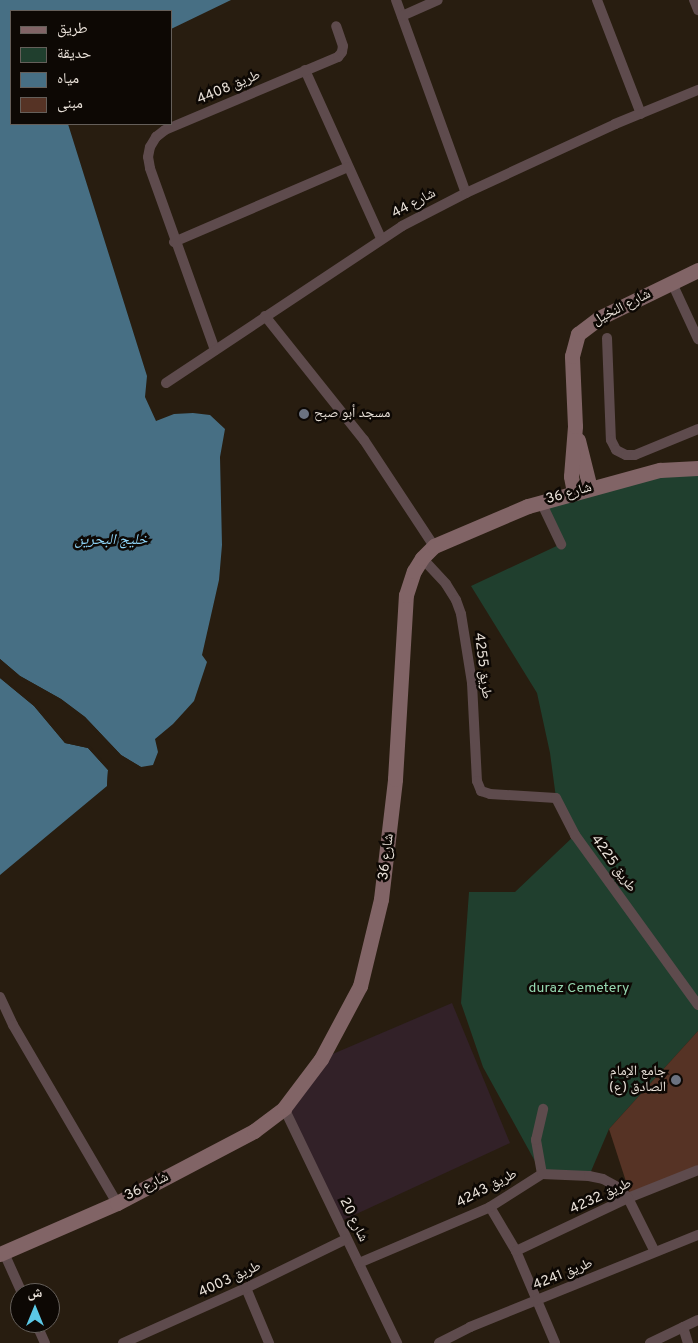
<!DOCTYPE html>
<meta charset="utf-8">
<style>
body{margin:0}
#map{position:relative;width:698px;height:1343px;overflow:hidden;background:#281d10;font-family:Overpass,"Noto Naskh Arabic",sans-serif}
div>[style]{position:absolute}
.education>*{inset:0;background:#322128}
.green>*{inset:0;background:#203f2e}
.water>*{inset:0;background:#476f84}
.pier>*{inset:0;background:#281d10}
.building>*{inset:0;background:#563325}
.street>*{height:10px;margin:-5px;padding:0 5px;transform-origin:5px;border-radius:5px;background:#5e4b4d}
.secondary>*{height:15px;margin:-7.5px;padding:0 7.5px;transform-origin:7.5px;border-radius:7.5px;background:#816466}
.dots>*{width:14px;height:14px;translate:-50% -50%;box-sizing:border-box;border:2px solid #0d0804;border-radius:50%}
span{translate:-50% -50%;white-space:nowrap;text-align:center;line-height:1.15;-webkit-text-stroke:5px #0d0804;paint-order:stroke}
.street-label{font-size:14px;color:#eae2da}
.poi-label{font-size:14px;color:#eae2da}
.left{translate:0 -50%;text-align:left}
.right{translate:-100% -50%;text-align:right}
.park-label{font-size:14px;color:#96d7b0}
.water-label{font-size:15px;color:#8fd5f8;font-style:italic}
.legend{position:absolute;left:10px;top:10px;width:162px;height:115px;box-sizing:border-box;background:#0d0804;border:1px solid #655f5a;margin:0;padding:6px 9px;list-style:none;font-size:15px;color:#eae2da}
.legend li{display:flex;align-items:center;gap:10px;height:25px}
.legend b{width:25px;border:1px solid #655f5a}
.north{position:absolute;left:10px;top:1283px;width:50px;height:50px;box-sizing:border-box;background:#0d0804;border:1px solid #655f5a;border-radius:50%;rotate:0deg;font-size:14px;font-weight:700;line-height:20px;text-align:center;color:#eae2da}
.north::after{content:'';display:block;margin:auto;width:18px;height:22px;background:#5bc8e6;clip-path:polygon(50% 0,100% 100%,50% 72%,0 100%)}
</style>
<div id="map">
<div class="education">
<i style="clip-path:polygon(452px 1003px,510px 1143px,339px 1222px,284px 1108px,321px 1059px)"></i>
</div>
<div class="green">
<i style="clip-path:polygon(698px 468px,698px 1031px,609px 1129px,589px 1176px,542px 1174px,483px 1067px,461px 1003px,469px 892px,515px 892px,575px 835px,556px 798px,550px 753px,537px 693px,471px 586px,561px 544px,541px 502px)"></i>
</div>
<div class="water">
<i style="clip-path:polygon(0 0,231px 0,171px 29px,171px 11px,11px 11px,11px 124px,68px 124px,147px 376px,145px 397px,156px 421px,174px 414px,193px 413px,210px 415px,225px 429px,220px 457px,222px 545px,219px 580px,202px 655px,207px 662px,194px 701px,173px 724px,155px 739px,158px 752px,153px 765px,141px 767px,121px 755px,85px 717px,61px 699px,20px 676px,0 659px)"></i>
<i style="clip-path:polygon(0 678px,34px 706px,65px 743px,88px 748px,108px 770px,107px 786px,0 875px)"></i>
</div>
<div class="pier">
<i style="clip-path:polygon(0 659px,20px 676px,61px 699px,85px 717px,121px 755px,141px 767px,139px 769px,119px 757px,83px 719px,60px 701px,19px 679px,0 662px)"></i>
<i style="clip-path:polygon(0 676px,36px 704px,66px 740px,90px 746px,110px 769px,110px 785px,107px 786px,108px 770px,88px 748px,65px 743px,34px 706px,0 678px)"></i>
</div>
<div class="building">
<i style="clip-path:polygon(698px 1031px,698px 1170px,631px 1197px,609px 1129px)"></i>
</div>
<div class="street">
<i style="left:396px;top:0;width:205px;rotate:70.1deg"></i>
<i style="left:597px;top:0;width:122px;rotate:68.9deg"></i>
<i style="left:694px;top:0;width:11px;rotate:68deg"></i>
<i style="left:402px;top:16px;width:39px;rotate:-24deg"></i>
<i style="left:305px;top:70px;width:184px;rotate:65.7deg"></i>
<i style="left:174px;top:242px;width:189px;rotate:-23.3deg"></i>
<i style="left:672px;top:283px;width:62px;rotate:65.1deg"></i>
<i style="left:265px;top:316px;width:159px;rotate:51.4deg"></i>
<i style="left:364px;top:440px;width:127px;rotate:56.6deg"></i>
<i style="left:607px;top:338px;width:102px;rotate:87.8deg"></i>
<i style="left:611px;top:440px;width:11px;rotate:63deg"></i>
<i style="left:616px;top:450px;width:11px;rotate:27deg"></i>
<i style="left:626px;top:455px;width:9px"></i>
<i style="left:635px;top:455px;width:68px;rotate:-22.4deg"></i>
<i style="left:215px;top:350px;width:193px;rotate:-109.7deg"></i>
<i style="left:150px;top:168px;width:11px;rotate:-100deg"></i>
<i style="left:148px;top:157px;width:10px;rotate:-79deg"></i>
<i style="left:150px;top:147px;width:12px;rotate:-59deg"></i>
<i style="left:156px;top:137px;width:11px;rotate:-38deg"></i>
<i style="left:165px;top:130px;width:188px;rotate:-22.9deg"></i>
<i style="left:338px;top:57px;width:6px;rotate:-51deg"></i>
<i style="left:342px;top:52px;width:6px;rotate:-81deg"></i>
<i style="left:343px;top:46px;width:21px;rotate:-109deg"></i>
<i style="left:166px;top:383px;width:283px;rotate:-33.6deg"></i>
<i style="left:402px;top:226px;width:72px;rotate:-27.3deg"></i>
<i style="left:466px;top:193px;width:164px;rotate:-24.8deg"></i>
<i style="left:615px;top:124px;width:90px;rotate:-22.3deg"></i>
<i style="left:541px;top:502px;width:47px;rotate:64.5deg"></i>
<i style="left:422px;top:558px;width:35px;rotate:47deg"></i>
<i style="left:446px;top:584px;width:19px;rotate:58deg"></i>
<i style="left:456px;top:600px;width:15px;rotate:70deg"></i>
<i style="left:461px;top:614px;width:70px;rotate:80.9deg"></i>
<i style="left:472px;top:683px;width:98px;rotate:87.1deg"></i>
<i style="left:477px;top:781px;width:11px;rotate:68deg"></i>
<i style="left:481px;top:791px;width:9px;rotate:18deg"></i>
<i style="left:490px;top:794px;width:66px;rotate:3.5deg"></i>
<i style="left:556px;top:798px;width:42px;rotate:62.8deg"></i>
<i style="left:575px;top:835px;width:210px;rotate:54.1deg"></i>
<i style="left:0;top:997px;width:31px;rotate:65deg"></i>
<i style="left:13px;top:1025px;width:206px;rotate:59.7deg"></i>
<i style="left:284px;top:1108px;width:261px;rotate:64.3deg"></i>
<i style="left:542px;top:1174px;width:35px;rotate:-100deg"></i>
<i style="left:536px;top:1140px;width:32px;rotate:-77deg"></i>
<i style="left:490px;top:1207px;width:51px;rotate:59.4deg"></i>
<i style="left:516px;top:1251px;width:100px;rotate:67deg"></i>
<i style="left:516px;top:1251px;width:124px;rotate:-25.3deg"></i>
<i style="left:628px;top:1198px;width:75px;rotate:-21.8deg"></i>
<i style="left:4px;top:1253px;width:44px;rotate:65.8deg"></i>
<i style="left:359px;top:1263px;width:142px;rotate:-23.1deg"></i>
<i style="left:490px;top:1207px;width:62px;rotate:-32.4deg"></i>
<i style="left:542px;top:1174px;width:47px;rotate:2.4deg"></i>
<i style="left:589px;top:1176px;width:14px;rotate:12deg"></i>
<i style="left:603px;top:1179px;width:18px;rotate:29deg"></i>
<i style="left:619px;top:1188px;width:13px;rotate:48deg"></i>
<i style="left:628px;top:1198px;width:60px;rotate:63.4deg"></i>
<i style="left:246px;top:1288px;width:60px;rotate:67.3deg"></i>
<i style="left:36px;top:1323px;width:22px;rotate:66deg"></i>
<i style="left:683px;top:1327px;width:17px;rotate:73deg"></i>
<i style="left:123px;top:1343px;width:135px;rotate:-24.1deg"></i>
<i style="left:246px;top:1288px;width:111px;rotate:-26.1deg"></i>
<i style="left:439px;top:1343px;width:35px;rotate:-27deg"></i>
<i style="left:470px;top:1327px;width:246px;rotate:-22deg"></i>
<i style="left:650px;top:1343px;width:53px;rotate:-25.6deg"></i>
</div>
<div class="secondary">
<i style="left:578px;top:440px;width:49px;rotate:76deg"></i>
<i style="left:574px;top:492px;width:16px;rotate:-101deg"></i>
<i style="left:571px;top:476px;width:50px;rotate:-85.4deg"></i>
<i style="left:575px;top:426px;width:70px;rotate:-92.5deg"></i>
<i style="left:572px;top:356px;width:23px;rotate:-75deg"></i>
<i style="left:578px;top:334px;width:26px;rotate:-37deg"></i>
<i style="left:599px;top:318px;width:110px;rotate:-25.9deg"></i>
<i style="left:0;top:1254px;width:128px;rotate:-23.6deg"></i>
<i style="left:117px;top:1203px;width:155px;rotate:-27.7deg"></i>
<i style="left:254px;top:1131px;width:38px;rotate:-37deg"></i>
<i style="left:284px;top:1108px;width:61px;rotate:-52.9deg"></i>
<i style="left:321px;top:1059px;width:83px;rotate:-61.9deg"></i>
<i style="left:360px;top:986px;width:89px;rotate:-76.4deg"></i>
<i style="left:381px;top:899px;width:121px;rotate:-83.3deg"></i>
<i style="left:395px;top:779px;width:184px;rotate:-86.6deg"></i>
<i style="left:406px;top:595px;width:25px;rotate:-72deg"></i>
<i style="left:414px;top:571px;width:15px;rotate:-58deg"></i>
<i style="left:422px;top:558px;width:17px;rotate:-45deg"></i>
<i style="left:434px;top:546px;width:102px;rotate:-23.1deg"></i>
<i style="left:528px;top:506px;width:137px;rotate:-15.3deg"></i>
<i style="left:660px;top:470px;width:38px;rotate:-3deg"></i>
</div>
<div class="dots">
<i style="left:304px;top:414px;background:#6b7280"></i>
<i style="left:676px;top:1080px;background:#6b7280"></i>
</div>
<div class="street-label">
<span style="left:229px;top:88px;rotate:-23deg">طريق 4408</span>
<span style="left:414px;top:204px;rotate:-28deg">شارع 44</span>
<span style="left:622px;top:308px;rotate:-27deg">شارع النخيل</span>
<span style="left:569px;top:494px;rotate:-16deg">شارع 36</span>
<span style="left:482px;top:666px;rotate:83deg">طريق 4255</span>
<span style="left:387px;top:857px;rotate:-83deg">شارع 36</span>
<span style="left:613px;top:864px;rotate:54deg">طريق 4225</span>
<span style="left:147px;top:1187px;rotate:-26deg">شارع 36</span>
<span style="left:487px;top:1189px;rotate:-28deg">طريق 4243</span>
<span style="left:601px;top:1197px;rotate:-25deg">طريق 4232</span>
<span style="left:353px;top:1220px;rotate:64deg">شارع 20</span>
<span style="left:563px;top:1275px;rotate:-22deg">طريق 4241</span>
<span style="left:230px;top:1280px;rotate:-25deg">طريق 4003</span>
</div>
<div class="poi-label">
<span class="left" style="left:314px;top:414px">مسجد أبو صبح</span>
<span class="right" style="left:666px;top:1080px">جامع الإمام<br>الصادق (ع)</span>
</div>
<div class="park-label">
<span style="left:579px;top:989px">duraz Cemetery</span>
</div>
<div class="water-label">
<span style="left:111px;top:541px">خليج البحرين</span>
</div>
<ul class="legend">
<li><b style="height:6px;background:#816466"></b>طريق</li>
<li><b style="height:14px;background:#203f2e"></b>حديقة</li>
<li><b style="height:14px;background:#476f84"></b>مياه</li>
<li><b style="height:14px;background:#563325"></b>مبنى</li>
</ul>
<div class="north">ش</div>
</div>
